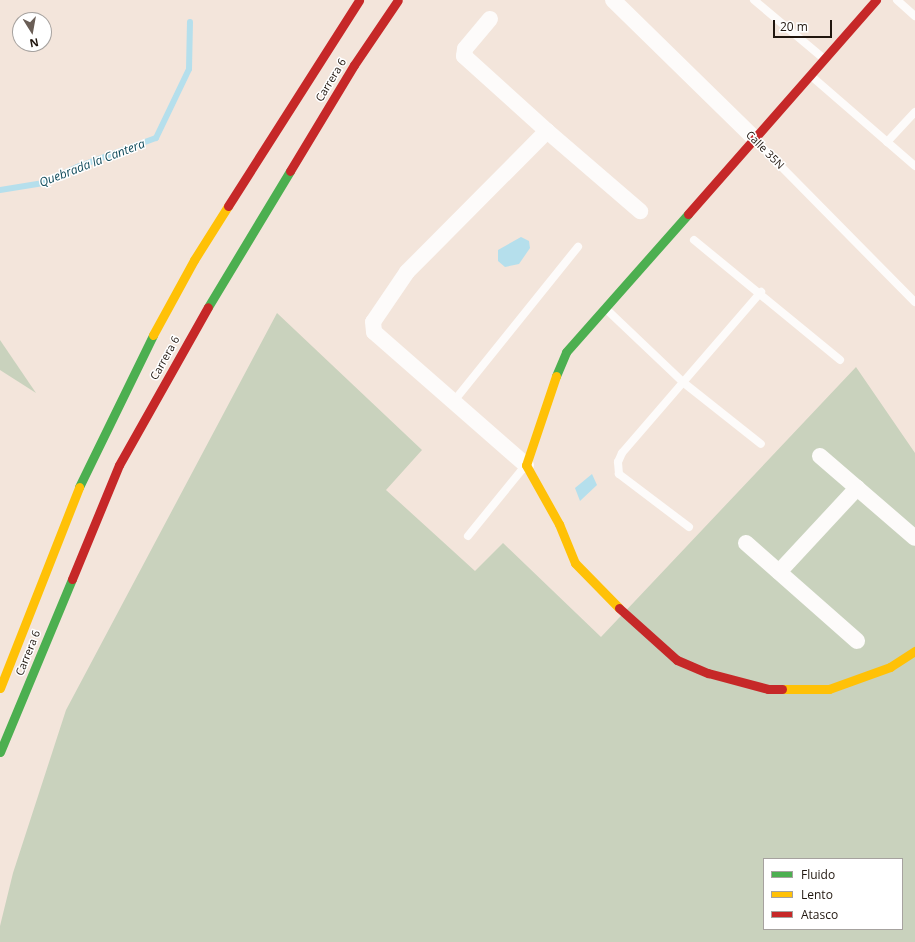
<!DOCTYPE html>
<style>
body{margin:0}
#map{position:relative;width:915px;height:942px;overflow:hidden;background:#f3e5db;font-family:"Open Sans",sans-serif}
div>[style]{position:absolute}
.green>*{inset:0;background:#c9d2bd}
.water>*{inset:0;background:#b5dfec}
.stream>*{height:6px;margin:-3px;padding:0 3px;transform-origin:3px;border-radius:3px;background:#b5dfec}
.lane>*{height:8px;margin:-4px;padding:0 4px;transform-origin:4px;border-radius:4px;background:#fdfbfa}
.street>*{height:16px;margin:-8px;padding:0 8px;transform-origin:8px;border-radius:8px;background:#fdfbfa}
.fast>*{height:9px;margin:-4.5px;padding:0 4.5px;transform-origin:4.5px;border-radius:4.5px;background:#4caf50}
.slow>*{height:9px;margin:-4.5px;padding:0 4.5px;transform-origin:4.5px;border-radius:4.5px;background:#ffc107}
.jam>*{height:9px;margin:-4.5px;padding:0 4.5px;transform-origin:4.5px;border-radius:4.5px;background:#c62828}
span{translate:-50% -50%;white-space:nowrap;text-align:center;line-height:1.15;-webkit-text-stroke:3px #fff;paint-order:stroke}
.street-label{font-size:11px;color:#20160e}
.water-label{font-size:12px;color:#124c5c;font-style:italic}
.legend{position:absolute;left:763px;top:858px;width:140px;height:72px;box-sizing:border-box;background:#fff;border:1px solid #a6a29f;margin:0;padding:5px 7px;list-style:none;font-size:12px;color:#20160e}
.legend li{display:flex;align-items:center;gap:8px;height:20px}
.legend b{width:20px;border:1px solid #a6a29f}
.north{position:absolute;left:12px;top:12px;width:40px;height:40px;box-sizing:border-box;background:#fff;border:1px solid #a6a29f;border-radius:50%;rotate:169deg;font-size:11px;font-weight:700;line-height:16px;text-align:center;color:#20160e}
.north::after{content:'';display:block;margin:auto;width:14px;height:18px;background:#6a5e56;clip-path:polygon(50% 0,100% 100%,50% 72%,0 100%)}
.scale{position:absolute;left:773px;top:20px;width:59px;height:18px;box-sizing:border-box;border:2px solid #20160e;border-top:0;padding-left:5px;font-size:12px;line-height:14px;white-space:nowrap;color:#20160e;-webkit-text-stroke:3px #fff;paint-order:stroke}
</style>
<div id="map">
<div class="green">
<i style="clip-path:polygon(evenodd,277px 313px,422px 450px,386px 490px,475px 571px,503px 543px,601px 637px,856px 367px,915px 453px,915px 942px,0 942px,0 926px,13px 873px,66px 710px,277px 313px,764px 859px,902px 859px,902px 929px,764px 929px,764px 859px)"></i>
<i style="clip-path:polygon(0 340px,36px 393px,0 370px)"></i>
</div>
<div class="water">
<i style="clip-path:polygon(521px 237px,529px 241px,530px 248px,519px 264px,505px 267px,498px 261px,498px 250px)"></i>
<i style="clip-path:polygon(592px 474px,597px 485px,580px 501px,575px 488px)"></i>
</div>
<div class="stream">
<i style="left:0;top:190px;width:44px;rotate:-9.2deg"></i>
<i style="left:43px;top:183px;width:38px;rotate:-25deg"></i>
<i style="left:77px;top:167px;width:84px;rotate:-20.2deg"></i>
<i style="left:156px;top:138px;width:76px;rotate:-64.4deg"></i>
<i style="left:189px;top:69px;width:47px;rotate:-88.8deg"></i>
</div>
<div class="lane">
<i style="left:754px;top:0;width:90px;rotate:40deg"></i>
<i style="left:897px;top:0;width:24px;rotate:42deg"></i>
<i style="left:810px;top:75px;width:139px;rotate:40.9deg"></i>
<i style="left:754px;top:139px;width:229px;rotate:45.4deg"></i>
<i style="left:887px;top:142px;width:41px;rotate:-47deg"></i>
<i style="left:694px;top:240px;width:189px;rotate:39.4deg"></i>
<i style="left:605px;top:308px;width:109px;rotate:43.5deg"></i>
<i style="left:684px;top:383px;width:98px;rotate:38.4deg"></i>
<i style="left:454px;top:401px;width:198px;rotate:-51.2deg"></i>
<i style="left:689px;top:527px;width:88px;rotate:-142.9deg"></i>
<i style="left:619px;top:474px;width:12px;rotate:-95deg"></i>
<i style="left:618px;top:462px;width:10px;rotate:-66deg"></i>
<i style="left:622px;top:453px;width:213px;rotate:-49.2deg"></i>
<i style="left:468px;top:536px;width:89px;rotate:-50.9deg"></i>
</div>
<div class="street">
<i style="left:613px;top:0;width:197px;rotate:44.4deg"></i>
<i style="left:490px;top:19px;width:39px;rotate:130deg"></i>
<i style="left:465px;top:49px;width:7px;rotate:98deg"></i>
<i style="left:464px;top:56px;width:112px;rotate:42.1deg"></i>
<i style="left:547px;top:131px;width:199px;rotate:134.8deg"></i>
<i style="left:407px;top:272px;width:60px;rotate:124.2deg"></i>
<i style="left:373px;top:322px;width:10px;rotate:84deg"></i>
<i style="left:374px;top:332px;width:202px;rotate:41.2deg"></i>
<i style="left:547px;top:131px;width:123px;rotate:40.7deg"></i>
<i style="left:820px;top:456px;width:125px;rotate:40.8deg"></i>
<i style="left:746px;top:543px;width:148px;rotate:41.4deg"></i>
<i style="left:779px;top:572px;width:115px;rotate:-47.1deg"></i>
</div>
<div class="fast">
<i style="left:208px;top:307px;width:159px;rotate:-58.9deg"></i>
<i style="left:556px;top:376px;width:26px;rotate:-67deg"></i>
<i style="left:566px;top:352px;width:184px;rotate:-48.5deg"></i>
<i style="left:79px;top:487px;width:169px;rotate:-64deg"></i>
<i style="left:0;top:752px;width:187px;rotate:-67.4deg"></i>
</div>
<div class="slow">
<i style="left:153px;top:335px;width:85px;rotate:-61.3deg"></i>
<i style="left:194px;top:260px;width:64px;rotate:-57.8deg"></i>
<i style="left:556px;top:376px;width:94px;rotate:108.6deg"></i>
<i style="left:526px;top:465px;width:68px;rotate:60.8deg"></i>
<i style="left:559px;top:524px;width:42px;rotate:67.7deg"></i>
<i style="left:575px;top:563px;width:63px;rotate:45.6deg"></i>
<i style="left:0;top:688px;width:216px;rotate:-68.5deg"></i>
<i style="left:782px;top:689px;width:47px"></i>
<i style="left:829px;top:689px;width:65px;rotate:-19.8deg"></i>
<i style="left:890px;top:667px;width:30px;rotate:-33deg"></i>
</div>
<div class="jam">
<i style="left:290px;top:171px;width:124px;rotate:-58.9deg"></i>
<i style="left:354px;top:65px;width:78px;rotate:-55.9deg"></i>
<i style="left:228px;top:206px;width:244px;rotate:-57.5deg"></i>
<i style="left:688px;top:214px;width:285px;rotate:-48.7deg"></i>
<i style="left:72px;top:579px;width:123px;rotate:-67.6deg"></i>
<i style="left:119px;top:465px;width:181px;rotate:-60.6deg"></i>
<i style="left:619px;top:608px;width:78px;rotate:41.9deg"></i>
<i style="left:677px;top:660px;width:34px;rotate:23deg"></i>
<i style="left:708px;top:673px;width:62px;rotate:14.9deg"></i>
<i style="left:768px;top:689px;width:14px"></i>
</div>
<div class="street-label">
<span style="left:331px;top:80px;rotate:-59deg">Carrera 6</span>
<span style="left:765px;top:150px;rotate:45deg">Calle 35N</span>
<span style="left:165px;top:358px;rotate:-61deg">Carrera 6</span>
<span style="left:28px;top:653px;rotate:-68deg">Carrera 6</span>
</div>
<div class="water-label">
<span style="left:92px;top:163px;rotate:-21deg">Quebrada la Cantera</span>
</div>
<ul class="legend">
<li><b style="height:5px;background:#4caf50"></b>Fluido</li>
<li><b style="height:5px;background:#ffc107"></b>Lento</li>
<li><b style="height:5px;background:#c62828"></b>Atasco</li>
</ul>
<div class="north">N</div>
<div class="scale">20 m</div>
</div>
